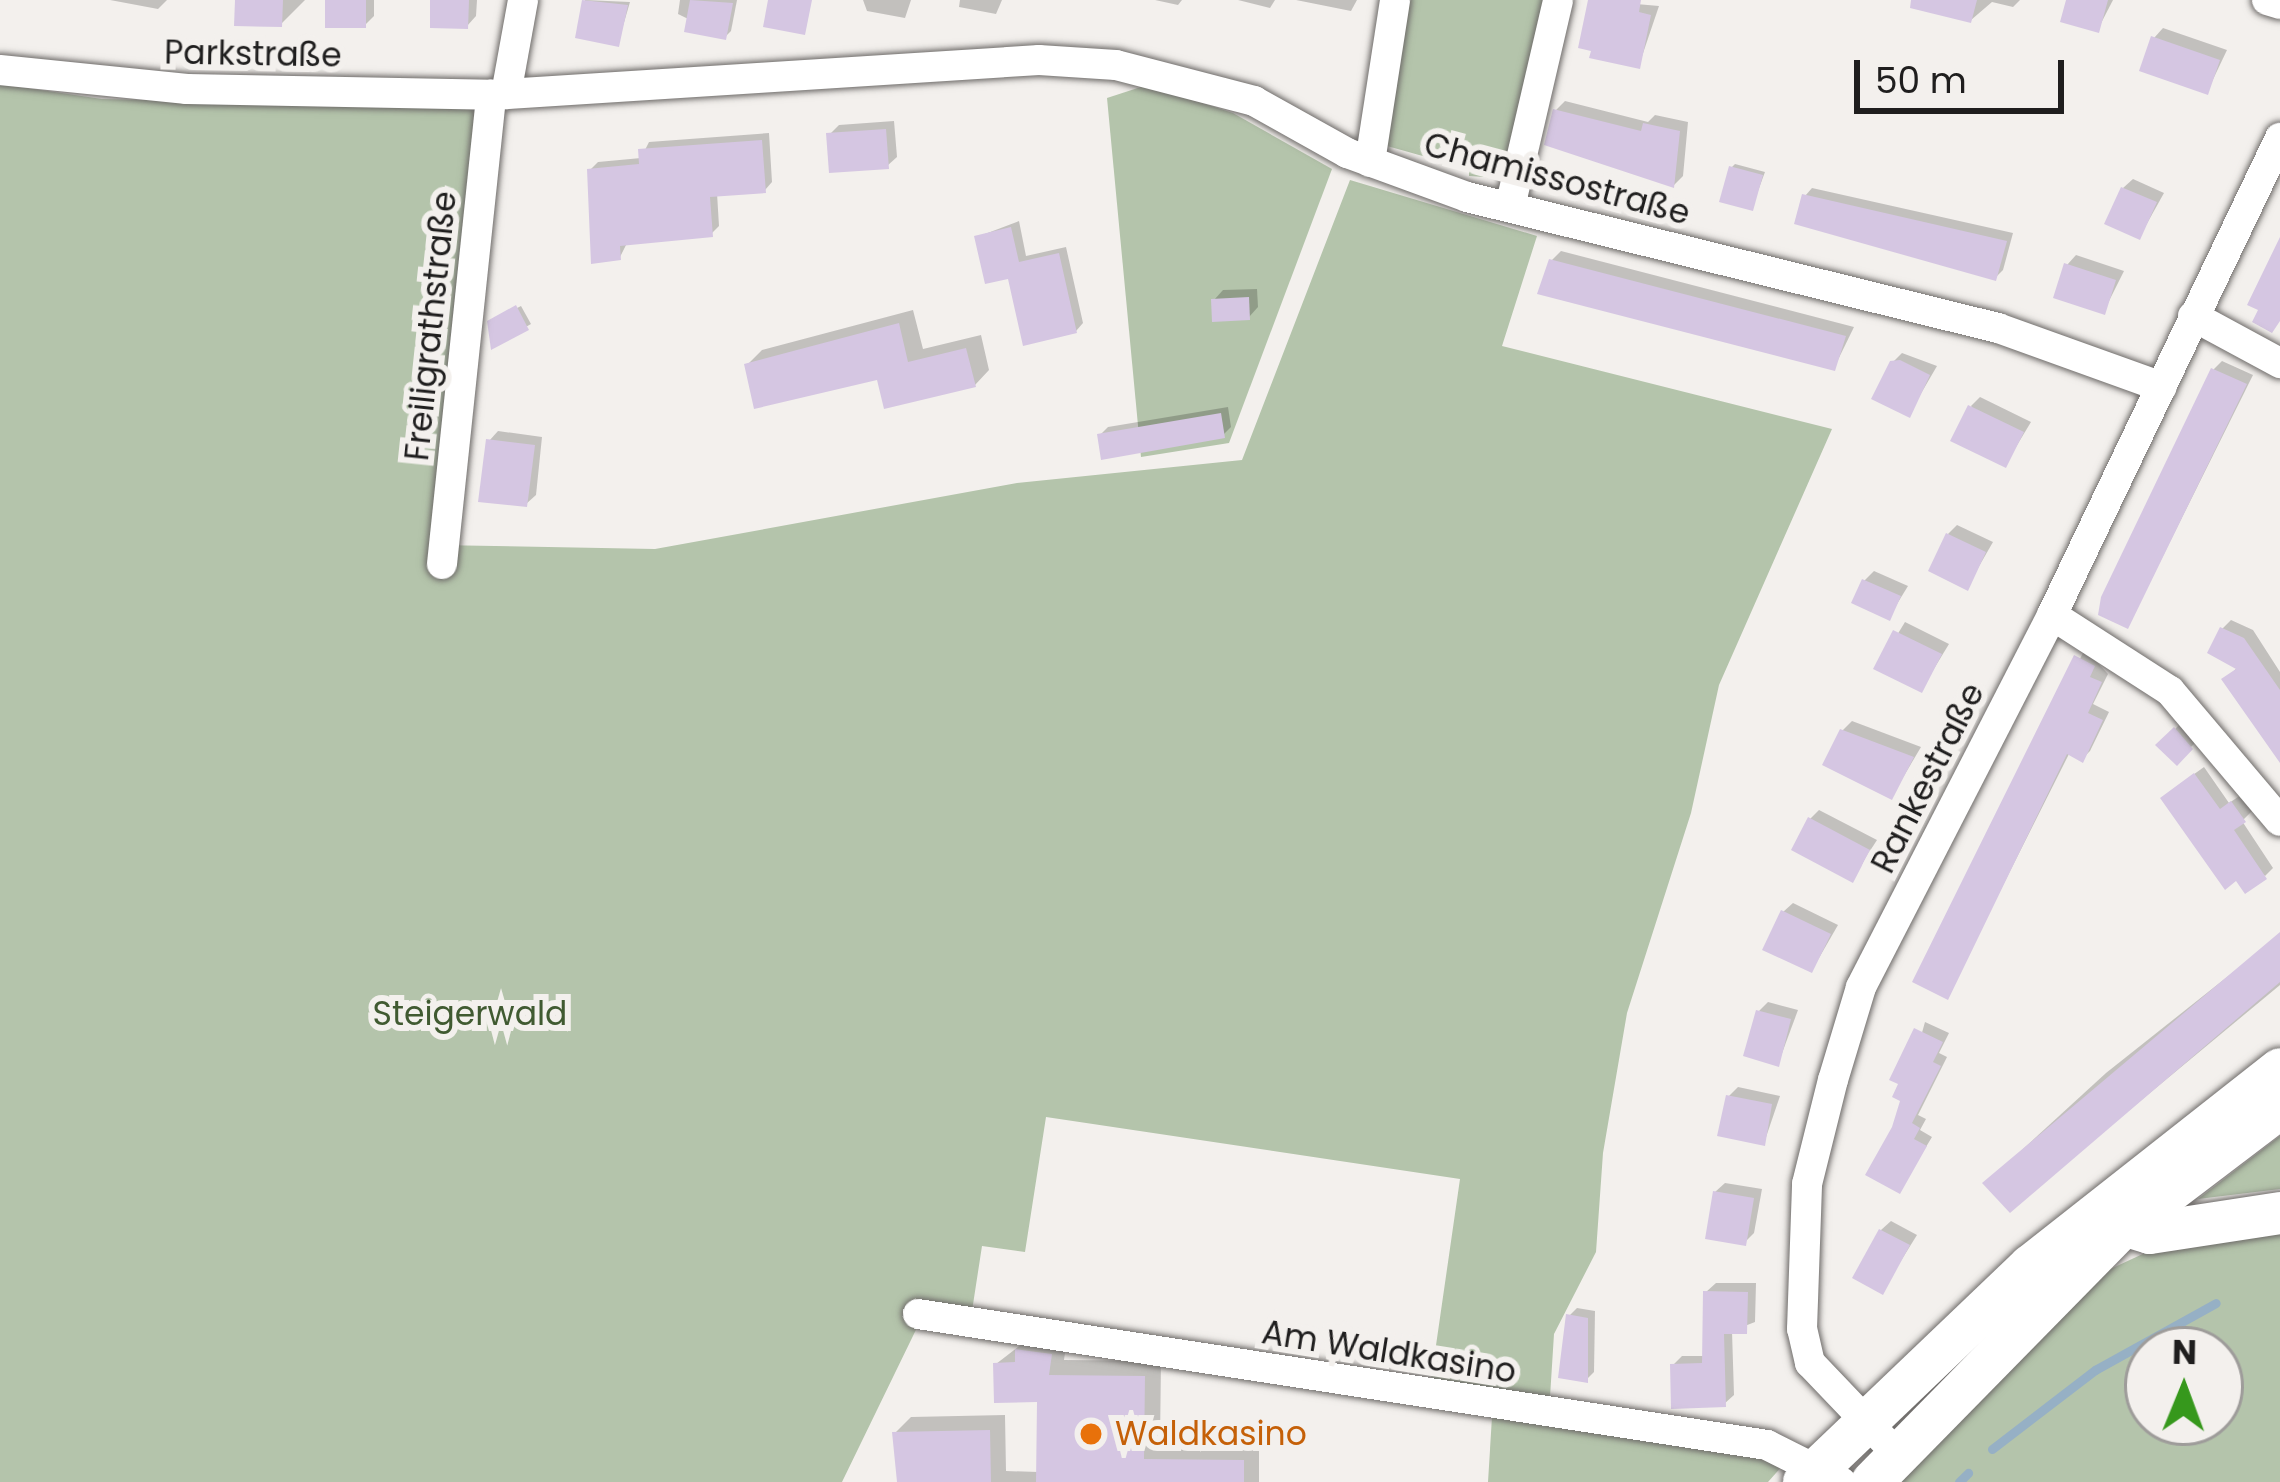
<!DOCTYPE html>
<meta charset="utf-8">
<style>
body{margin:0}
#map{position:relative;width:2280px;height:1482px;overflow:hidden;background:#f3f0ed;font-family:Poppins,sans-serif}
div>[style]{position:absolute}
.green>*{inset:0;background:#b4c4ab}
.shadow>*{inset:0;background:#0003}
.stream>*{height:9px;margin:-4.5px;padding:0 4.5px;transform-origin:4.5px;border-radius:4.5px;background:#96b0c5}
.building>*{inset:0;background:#d5c6e2}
.roads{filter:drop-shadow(0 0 3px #6e6b69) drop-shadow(0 0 3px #6e6b69)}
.street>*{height:30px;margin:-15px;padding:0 15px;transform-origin:15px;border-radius:15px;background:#fff}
.secondary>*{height:42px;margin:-21px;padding:0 21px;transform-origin:21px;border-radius:21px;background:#fff}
.dots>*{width:33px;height:33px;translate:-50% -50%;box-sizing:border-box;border:6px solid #f3f0ed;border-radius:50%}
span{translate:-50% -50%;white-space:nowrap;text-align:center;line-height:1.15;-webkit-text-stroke:12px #f3f0ed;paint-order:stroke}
.street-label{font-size:33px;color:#1f1e1e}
.park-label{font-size:33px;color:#405a31}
.food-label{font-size:33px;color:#c56008}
.left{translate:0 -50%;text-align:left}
.north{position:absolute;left:2124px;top:1326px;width:120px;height:120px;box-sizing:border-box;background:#f3f0ed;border:3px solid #9e9c9a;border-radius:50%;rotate:1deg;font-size:33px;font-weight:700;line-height:48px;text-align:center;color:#1f1e1e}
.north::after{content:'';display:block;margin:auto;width:42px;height:54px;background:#36981c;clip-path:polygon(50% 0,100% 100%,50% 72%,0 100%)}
.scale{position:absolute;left:1854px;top:60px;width:210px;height:54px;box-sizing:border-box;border:6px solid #1f1e1e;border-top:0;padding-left:15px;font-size:36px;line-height:42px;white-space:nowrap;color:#1f1e1e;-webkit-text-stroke:9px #f3f0ed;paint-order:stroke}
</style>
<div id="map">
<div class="green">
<i style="clip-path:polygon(1409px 0,1546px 0,1508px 172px,1499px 178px,1469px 176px,1469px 169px,1387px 146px)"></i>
<i style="clip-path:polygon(0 84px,102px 99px,482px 107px,436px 545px,655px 549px,1017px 483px,1242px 460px,1350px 180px,1537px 236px,1502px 346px,1832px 429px,1719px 685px,1691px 813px,1627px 1013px,1603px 1153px,1596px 1252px,1554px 1334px,1550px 1397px,1431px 1380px,1460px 1179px,1046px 1117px,1025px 1252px,982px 1246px,972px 1311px,929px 1303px,842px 1482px,0 1482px)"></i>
<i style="clip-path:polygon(1147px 85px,1233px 113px,1332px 169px,1229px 443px,1141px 457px,1107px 98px)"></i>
<i style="clip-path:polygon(2280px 1136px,2280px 1189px,2198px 1199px)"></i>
<i style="clip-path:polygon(evenodd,2280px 1229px,2280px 1482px,1897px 1482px,2104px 1272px,2162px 1245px,2280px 1229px,2148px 1350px,2220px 1350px,2220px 1422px,2148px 1422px,2148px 1350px)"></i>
<i style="clip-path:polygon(1492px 1417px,1785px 1463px,1768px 1482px,1488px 1482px)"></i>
</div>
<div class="shadow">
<i style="clip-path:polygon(110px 0,167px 0,158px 9px)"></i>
<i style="clip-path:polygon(238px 0,305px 0,281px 24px)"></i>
<i style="clip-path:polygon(328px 0,374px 0,374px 16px,365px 25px)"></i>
<i style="clip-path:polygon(433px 0,477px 0,476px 16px,467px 26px)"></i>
<i style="clip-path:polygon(585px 0,630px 2px,618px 43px,578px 36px)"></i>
<i style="clip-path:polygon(680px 0,737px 0,731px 31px,725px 37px,678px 14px)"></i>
<i style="clip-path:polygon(863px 0,911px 0,905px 18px,867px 11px)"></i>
<i style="clip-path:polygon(960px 0,1002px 0,996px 14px,959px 7px)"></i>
<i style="clip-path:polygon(1155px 0,1182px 0,1178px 5px)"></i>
<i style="clip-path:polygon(1238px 0,1275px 0,1270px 8px)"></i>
<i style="clip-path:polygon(1296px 0,1357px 0,1351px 11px)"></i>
<i style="clip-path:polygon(1591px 0,1659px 6px,1639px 65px)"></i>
<i style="clip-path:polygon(1957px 0,2020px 0,2013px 7px,1992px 2px,1971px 20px)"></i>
<i style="clip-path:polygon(2069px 0,2113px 0,2098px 29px)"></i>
<i style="clip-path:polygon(2163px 28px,2227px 50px,2207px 92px,2154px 38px)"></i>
<i style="clip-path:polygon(1565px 101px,1648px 122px,1655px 115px,1688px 122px,1683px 176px,1674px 185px,1556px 110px)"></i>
<i style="clip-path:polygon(894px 121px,897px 157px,887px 166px,830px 134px,839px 125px)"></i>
<i style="clip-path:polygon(769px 133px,772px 182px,765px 190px,717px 193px,719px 226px,711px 234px,627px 243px,620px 257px,590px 170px,598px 162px,641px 158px,649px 142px)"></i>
<i style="clip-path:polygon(1735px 164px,1765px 172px,1752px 207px,1731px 168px)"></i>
<i style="clip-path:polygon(2133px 179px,2164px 193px,2140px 236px,2123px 188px)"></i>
<i style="clip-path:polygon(1812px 188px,2013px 233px,2003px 270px,1995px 278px,1805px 196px)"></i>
<i style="clip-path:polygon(1019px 221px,1026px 256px,1066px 247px,1083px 323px,1076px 331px,977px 237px)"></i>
<i style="clip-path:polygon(1561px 251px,1854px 327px,1834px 368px,1551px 261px)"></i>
<i style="clip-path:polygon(2076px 255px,2124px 271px,2104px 311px,2067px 265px)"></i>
<i style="clip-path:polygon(1257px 289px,1258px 307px,1249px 317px,1214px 300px,1223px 290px)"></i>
<i style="clip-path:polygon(521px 306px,531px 324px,493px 346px,490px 322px)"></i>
<i style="clip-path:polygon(913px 310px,923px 349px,981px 335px,989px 370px,975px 385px,747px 365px,762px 350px)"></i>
<i style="clip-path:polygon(1902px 353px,1937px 366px,1909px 414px,1892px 363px)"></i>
<i style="clip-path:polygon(2222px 361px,2253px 375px,2128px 626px,2214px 369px)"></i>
<i style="clip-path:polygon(1980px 397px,2031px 422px,2005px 465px,1971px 406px)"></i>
<i style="clip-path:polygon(1228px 407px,1231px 427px,1223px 435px,1100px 435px,1108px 427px)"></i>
<i style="clip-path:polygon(498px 431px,542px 437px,536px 495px,526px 504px,489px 441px)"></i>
<i style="clip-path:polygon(1957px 525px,1993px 542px,1967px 587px,1948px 534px)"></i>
<i style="clip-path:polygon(1874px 571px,1908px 586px,1889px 617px,1864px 581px)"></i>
<i style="clip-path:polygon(2231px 620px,2253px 630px,2280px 672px,2280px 756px,2225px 679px,2238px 667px,2222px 629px)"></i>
<i style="clip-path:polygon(1905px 622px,1949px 644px,1921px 690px,1877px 668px)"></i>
<i style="clip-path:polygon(2085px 649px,2108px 674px,2093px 704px,2109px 712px,2090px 751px,2082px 759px,2070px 752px,1947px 996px,1916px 981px)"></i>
<i style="clip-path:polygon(1852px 721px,1921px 747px,1892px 796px,1842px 731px)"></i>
<i style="clip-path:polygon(2179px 725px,2195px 743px,2177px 761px,2160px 745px)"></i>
<i style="clip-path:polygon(2204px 767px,2229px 803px,2241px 795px,2252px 811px,2242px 821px,2273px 868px,2265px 876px,2172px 790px)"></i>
<i style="clip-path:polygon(1819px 810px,1877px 840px,1852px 879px,1810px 819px)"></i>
<i style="clip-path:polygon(1793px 903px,1838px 925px,1812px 970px,1783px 912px)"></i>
<i style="clip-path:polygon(2280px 935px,2280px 985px,2010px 1209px,1986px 1183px,2106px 1073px)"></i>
<i style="clip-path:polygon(1768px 1002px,1798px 1010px,1778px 1064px,1759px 1011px)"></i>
<i style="clip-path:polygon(1925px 1022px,1949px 1033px,1939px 1053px,1947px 1057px,1918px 1115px,1926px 1119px,1920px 1130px,1932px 1137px,1900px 1190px,1895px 1128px)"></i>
<i style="clip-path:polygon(1738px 1087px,1780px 1096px,1764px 1143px,1729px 1096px)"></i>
<i style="clip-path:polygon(1725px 1183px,1762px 1189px,1754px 1233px,1745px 1242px,1715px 1192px)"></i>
<i style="clip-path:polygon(1891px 1221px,1917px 1235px,1882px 1291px,1881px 1230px)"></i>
<i style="clip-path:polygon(1716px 1283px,1756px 1283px,1755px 1322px,1732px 1331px,1734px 1395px,1724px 1404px,1673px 1365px,1682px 1356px,1705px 1356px,1706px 1292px)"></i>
<i style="clip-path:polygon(1577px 1308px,1595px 1311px,1594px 1372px,1587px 1379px,1569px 1316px)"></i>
<i style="clip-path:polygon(1035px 1334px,1067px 1338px,1064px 1360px,1161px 1361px,1160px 1443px,1259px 1444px,1259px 1482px,898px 1482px,895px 1433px,911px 1417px,1005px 1415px,1006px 1471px,1038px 1472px,1040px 1399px,996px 1364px)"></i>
</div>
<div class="stream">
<i style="left:1992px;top:1449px;width:130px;rotate:-37.5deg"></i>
<i style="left:2095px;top:1370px;width:138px;rotate:-29deg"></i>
<i style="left:1959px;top:1482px;width:13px;rotate:-45deg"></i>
</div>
<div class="building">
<i style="clip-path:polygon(235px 0,283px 0,282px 27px,234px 26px)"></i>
<i style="clip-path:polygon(325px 0,366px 0,366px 28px,325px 28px)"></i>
<i style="clip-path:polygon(430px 0,469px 0,468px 29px,430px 28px)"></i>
<i style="clip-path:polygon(582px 0,628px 5px,619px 47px,575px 38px)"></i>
<i style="clip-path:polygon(690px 0,733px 3px,726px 40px,684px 32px)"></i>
<i style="clip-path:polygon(768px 0,812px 0,805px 35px,763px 27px)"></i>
<i style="clip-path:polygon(1588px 0,1641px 0,1639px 12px,1651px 15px,1640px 69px,1589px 58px,1591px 51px,1578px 48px)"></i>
<i style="clip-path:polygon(1911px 0,1977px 0,1971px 23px,1910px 8px)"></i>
<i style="clip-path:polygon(2066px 0,2108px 0,2099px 33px,2060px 22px)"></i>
<i style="clip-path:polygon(2151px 36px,2220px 60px,2208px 95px,2139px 71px)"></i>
<i style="clip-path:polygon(1553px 109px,1641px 131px,1643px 123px,1680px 131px,1674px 188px,1544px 145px)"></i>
<i style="clip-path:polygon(886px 129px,889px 169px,829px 173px,826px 133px)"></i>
<i style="clip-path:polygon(762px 140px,766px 193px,710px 197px,713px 237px,620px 246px,621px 260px,591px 264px,587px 169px,639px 164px,638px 149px)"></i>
<i style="clip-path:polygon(1729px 166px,1763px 175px,1753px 211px,1719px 202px)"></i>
<i style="clip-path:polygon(2121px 187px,2157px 202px,2140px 240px,2104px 224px)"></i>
<i style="clip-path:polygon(1802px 194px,2007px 241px,1996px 281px,1794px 224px)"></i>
<i style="clip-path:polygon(1011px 227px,1019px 262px,1059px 253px,1077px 333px,1023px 346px,1008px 279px,985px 284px,974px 236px)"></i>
<i style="clip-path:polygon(2280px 237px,2280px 321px,2272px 333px,2252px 322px,2258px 310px,2247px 305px)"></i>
<i style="clip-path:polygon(1549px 259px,1846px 336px,1835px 371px,1537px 294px)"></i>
<i style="clip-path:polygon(2064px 263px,2116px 280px,2105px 315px,2053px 298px)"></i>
<i style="clip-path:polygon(1249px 297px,1250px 320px,1212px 322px,1211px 299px)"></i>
<i style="clip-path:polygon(516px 305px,529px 330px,491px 350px,487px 321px)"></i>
<i style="clip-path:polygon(899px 323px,908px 362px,966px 348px,976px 387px,884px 409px,877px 380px,754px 409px,744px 364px)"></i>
<i style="clip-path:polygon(1900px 360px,1930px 375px,1910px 418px,1871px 399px,1890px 361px)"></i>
<i style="clip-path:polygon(2211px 368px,2247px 384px,2128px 629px,2098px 615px,2101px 597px)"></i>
<i style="clip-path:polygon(1968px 405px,2024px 432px,2006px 468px,1950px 441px)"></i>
<i style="clip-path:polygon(1221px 413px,1225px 438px,1101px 460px,1097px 434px)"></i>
<i style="clip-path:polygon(486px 439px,535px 445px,527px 507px,478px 502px)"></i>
<i style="clip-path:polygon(1946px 533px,1986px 552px,1968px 591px,1928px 571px)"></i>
<i style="clip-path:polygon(1862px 579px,1901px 596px,1890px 621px,1851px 603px)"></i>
<i style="clip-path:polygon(2220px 627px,2244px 638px,2280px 690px,2280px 763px,2221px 679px,2236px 669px,2207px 653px)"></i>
<i style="clip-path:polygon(1893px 630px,1942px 654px,1922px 693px,1873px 669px)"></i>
<i style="clip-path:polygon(2074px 655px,2095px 666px,2090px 677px,2102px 682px,2088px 713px,2103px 720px,2083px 763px,2067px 754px,1948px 1000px,1912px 982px)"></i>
<i style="clip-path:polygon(2174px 727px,2193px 749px,2177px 766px,2155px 745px)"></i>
<i style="clip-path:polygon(1840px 729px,1914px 757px,1892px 800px,1822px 765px)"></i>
<i style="clip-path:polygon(2194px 773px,2220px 809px,2231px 801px,2246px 822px,2234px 830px,2267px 879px,2245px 894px,2236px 881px,2225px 890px,2160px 798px)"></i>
<i style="clip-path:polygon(1808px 817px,1870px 850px,1853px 883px,1791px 850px)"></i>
<i style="clip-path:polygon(1781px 910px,1831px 934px,1812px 973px,1762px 950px)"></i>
<i style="clip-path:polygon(2280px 932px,2280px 982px,2010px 1213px,1982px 1183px)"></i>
<i style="clip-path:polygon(1756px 1010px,1791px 1019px,1779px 1067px,1743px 1056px)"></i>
<i style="clip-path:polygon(1914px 1028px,1943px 1042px,1933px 1062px,1941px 1066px,1912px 1123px,1920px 1128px,1914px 1139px,1927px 1146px,1900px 1194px,1865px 1175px,1892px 1127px,1900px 1101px,1892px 1097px,1898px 1084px,1889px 1080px)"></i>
<i style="clip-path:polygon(1726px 1095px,1772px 1104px,1765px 1146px,1717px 1136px)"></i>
<i style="clip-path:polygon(1713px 1191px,1754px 1198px,1746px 1246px,1705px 1239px)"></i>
<i style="clip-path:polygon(1879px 1229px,1910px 1245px,1883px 1295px,1852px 1278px)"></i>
<i style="clip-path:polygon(1703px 1291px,1748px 1292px,1747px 1334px,1724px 1334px,1726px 1407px,1671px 1409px,1670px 1364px,1702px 1363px)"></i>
<i style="clip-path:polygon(1566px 1314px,1588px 1318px,1588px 1383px,1558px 1378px)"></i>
<i style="clip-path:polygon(1015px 1349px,1052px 1354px,1049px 1375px,1145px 1376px,1144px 1459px,1244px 1460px,1244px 1482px,1036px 1482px,1037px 1402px,994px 1403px,993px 1363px,1015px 1362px)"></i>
<i style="clip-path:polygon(990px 1430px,991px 1482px,897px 1482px,892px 1432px)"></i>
</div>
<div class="roads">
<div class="street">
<i style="left:2267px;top:0;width:14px;rotate:17deg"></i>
<i style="left:0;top:70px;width:188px;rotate:5.8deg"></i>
<i style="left:187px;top:89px;width:304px;rotate:1.1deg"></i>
<i style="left:491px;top:95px;width:549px;rotate:-3.65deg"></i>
<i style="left:1039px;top:60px;width:77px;rotate:3.7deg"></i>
<i style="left:1116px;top:65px;width:143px;rotate:14.6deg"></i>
<i style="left:1254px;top:101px;width:107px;rotate:29.2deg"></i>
<i style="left:1347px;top:153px;width:128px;rotate:20.1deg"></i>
<i style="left:1467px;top:197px;width:547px;rotate:13.86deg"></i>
<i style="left:1998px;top:328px;width:174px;rotate:19.8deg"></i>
<i style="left:506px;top:94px;width:96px;rotate:-79.7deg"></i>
<i style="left:1370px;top:162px;width:164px;rotate:-81.2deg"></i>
<i style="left:1510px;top:207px;width:212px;rotate:-76.9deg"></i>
<i style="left:2193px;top:316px;width:99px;rotate:28.4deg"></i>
<i style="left:442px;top:564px;width:472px;rotate:-84deg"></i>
<i style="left:2052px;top:615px;width:140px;rotate:32.8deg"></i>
<i style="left:2170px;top:691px;width:170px;rotate:49.8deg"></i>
<i style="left:918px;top:1314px;width:859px;rotate:8.77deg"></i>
<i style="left:1767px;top:1445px;width:83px;rotate:26.6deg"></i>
<i style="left:1899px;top:1456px;width:129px;rotate:-133.7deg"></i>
<i style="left:1810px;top:1363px;width:35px;rotate:-103deg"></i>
<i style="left:1802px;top:1329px;width:145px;rotate:-88deg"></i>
<i style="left:1807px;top:1184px;width:107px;rotate:-76deg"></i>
<i style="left:1833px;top:1080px;width:97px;rotate:-73.2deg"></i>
<i style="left:1861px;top:987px;width:418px;rotate:-62.8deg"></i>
<i style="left:2052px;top:615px;width:529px;rotate:-64.45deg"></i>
</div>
<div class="secondary">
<i style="left:2117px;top:1223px;width:34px;rotate:17deg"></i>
<i style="left:2150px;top:1233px;width:132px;rotate:-8.7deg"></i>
<i style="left:1804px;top:1482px;width:313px;rotate:-43.7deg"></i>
<i style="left:2030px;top:1266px;width:318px;rotate:-38.2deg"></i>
<i style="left:1872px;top:1482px;width:356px;rotate:-45.5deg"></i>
<i style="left:2122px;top:1228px;width:198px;rotate:-37.2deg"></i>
</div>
</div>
<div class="dots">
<i style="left:1091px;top:1434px;background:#e8710a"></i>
</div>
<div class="street-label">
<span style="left:253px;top:54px;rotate:1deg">Parkstraße</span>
<span style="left:1557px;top:179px;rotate:15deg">Chamissostraße</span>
<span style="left:431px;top:326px;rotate:-84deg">Freiligrathstraße</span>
<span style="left:1928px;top:778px;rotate:-63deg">Rankestraße</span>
<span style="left:1389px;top:1352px;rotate:9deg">Am Waldkasino</span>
</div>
<div class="park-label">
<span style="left:470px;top:1014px">Steigerwald</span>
</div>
<div class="food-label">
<span class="left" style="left:1115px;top:1434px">Waldkasino</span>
</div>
<div class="north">N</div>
<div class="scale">50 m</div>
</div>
